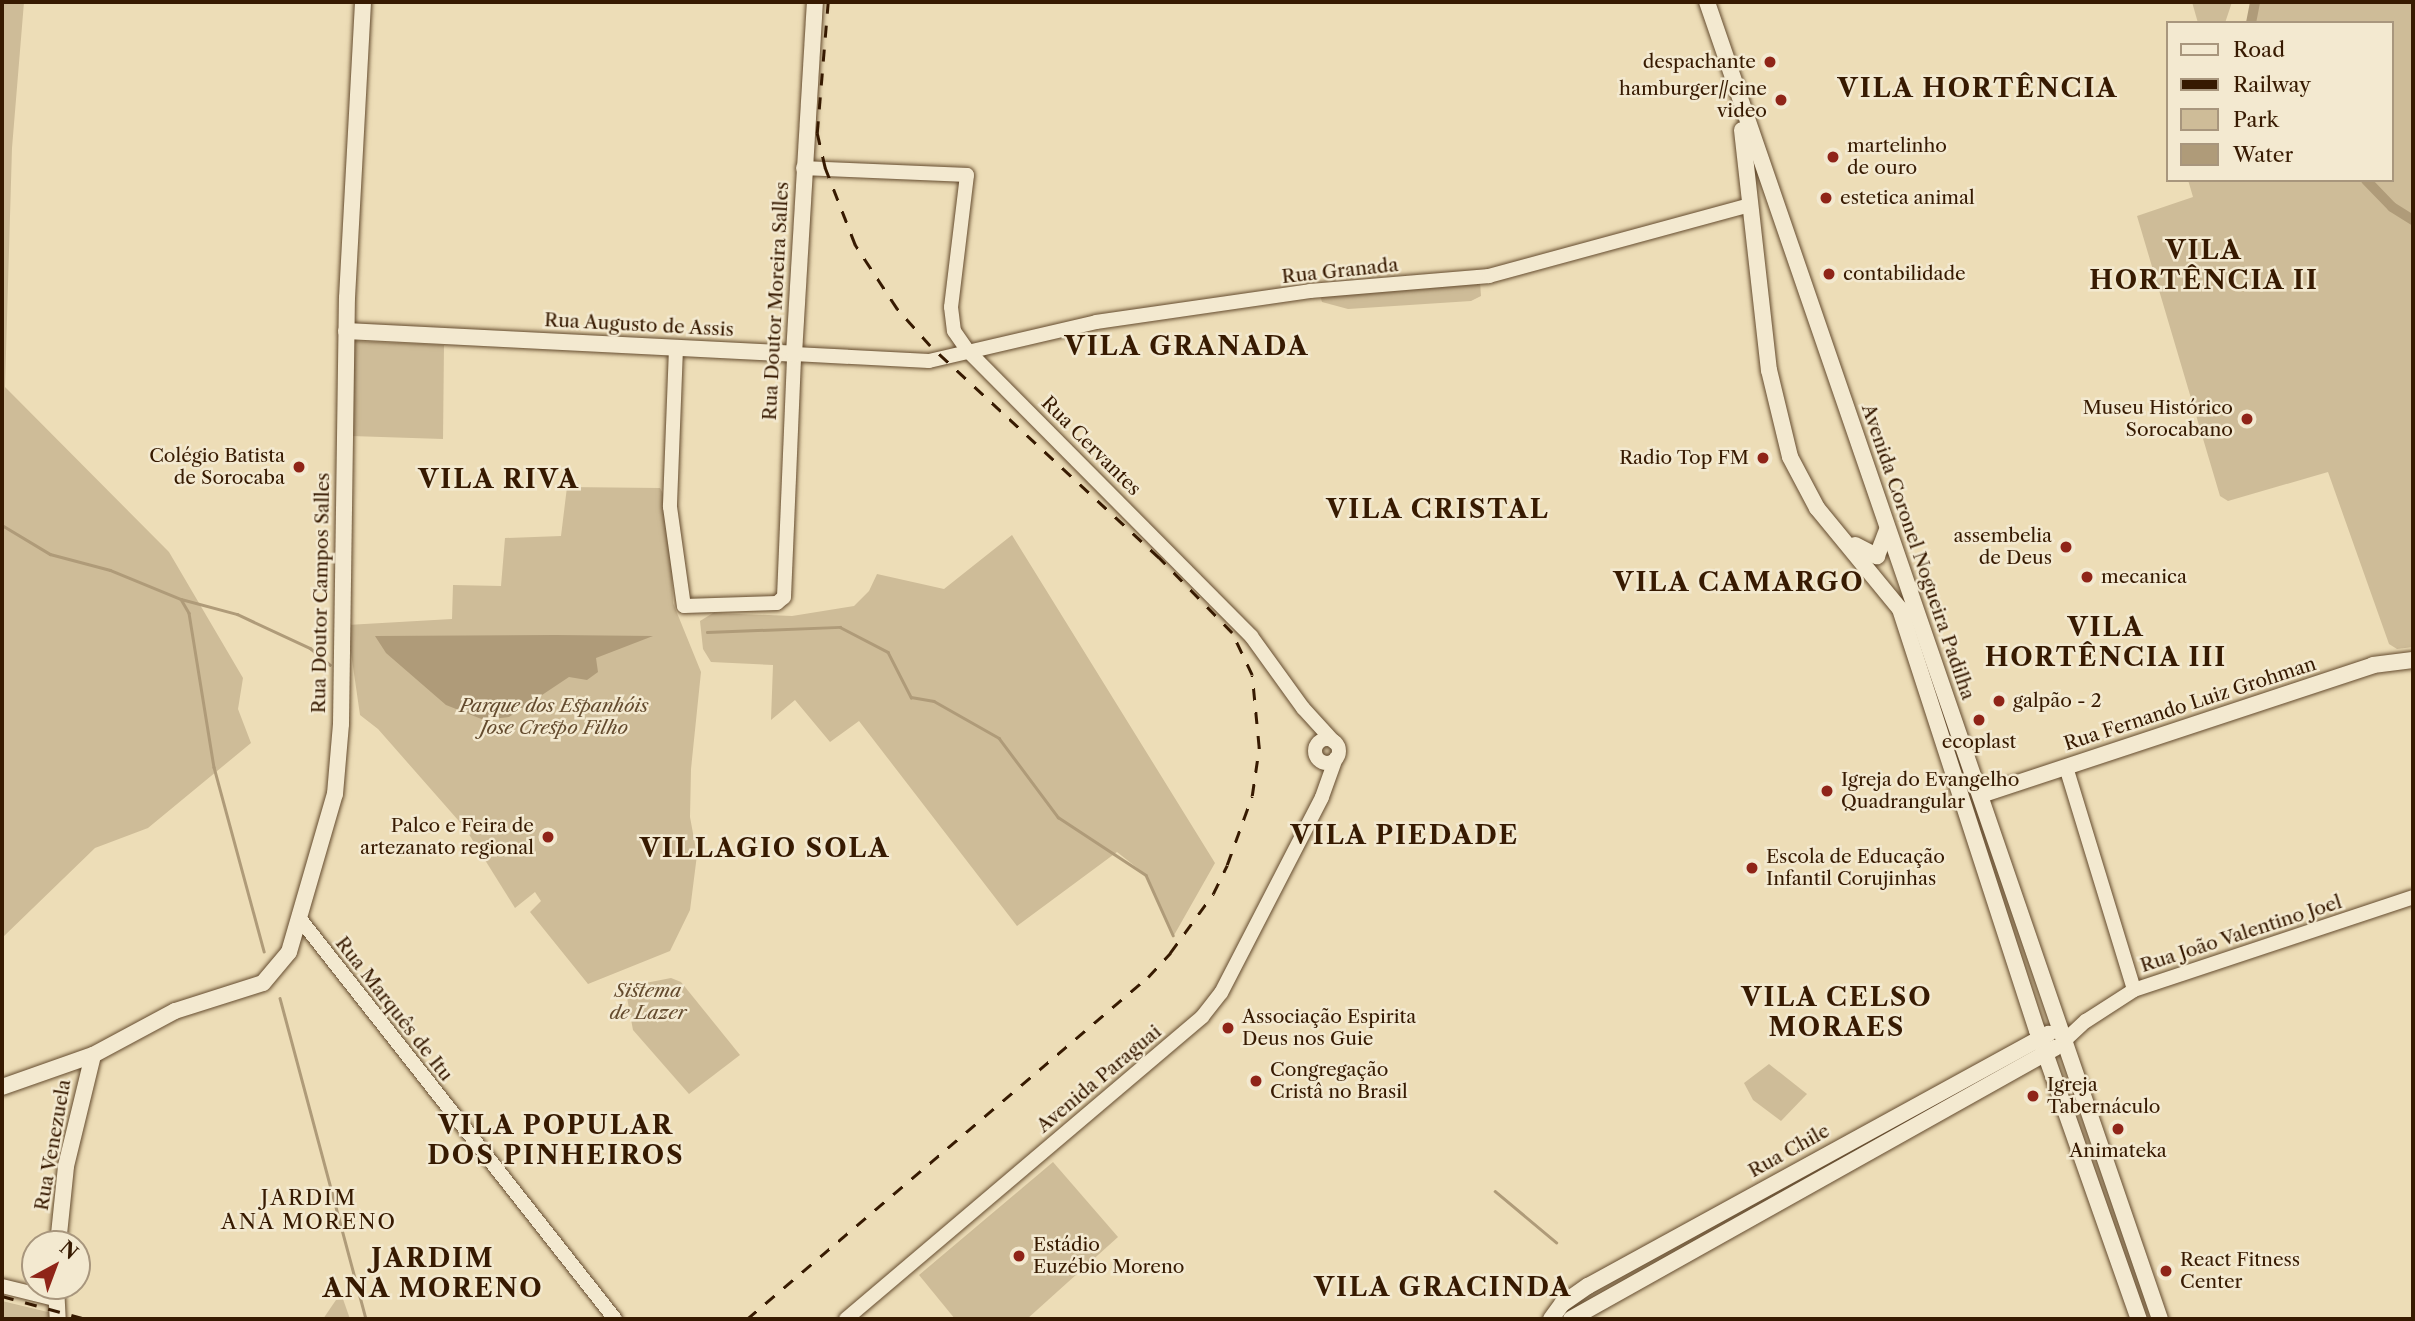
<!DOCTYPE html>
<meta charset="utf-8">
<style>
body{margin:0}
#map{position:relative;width:2415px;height:1321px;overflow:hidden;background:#edddb7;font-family:"Libre Caslon Text",serif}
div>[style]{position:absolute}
.green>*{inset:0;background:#cebc98}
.water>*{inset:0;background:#af9b79}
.stream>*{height:2.5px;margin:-1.25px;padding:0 1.25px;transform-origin:1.25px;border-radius:1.25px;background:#af9b79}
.canal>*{height:10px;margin:-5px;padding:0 5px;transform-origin:5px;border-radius:5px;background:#af9b79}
.roads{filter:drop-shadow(0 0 2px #644b2e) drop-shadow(0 0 2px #644b2e)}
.tertiary>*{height:14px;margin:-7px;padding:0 7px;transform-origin:7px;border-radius:7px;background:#f3e9d0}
.tertiary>.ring{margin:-7px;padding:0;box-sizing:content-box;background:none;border:14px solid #f3e9d0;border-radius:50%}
.secondary>*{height:16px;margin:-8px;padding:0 8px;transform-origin:8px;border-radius:8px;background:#f3e9d0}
.rail>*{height:2.5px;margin-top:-1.25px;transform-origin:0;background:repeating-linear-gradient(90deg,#371a01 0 12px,transparent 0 24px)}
.dots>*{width:19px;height:19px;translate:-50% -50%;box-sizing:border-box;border:4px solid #f3e9d0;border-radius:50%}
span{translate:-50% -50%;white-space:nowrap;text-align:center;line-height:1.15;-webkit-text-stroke:5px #f3e9d0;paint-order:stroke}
.poi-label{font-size:19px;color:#371a01}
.right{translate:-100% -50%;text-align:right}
.left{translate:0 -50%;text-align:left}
.street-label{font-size:19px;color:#371a01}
.park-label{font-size:19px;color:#644b2e;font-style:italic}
.neighbourhood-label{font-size:21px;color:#371a01;letter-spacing:2px}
.district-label{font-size:26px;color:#371a01;font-weight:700;letter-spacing:2px}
.frame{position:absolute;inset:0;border:4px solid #371a01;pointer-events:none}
.legend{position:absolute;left:2166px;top:21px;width:228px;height:161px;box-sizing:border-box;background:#f3e9d0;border:2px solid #a8967d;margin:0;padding:9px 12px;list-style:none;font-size:21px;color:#371a01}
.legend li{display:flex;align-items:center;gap:14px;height:35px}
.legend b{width:35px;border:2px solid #a8967d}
.north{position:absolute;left:21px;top:1230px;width:70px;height:70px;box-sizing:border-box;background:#f3e9d0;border:2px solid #a8967d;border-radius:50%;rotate:41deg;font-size:19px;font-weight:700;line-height:28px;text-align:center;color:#371a01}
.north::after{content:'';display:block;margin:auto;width:24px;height:32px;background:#8f2418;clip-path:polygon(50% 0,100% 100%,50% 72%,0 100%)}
</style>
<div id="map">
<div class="green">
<i style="clip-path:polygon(2px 2px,24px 2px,12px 148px,5px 387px,169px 552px,243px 678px,238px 709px,251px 743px,148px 828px,95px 848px,2px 938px)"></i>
<i style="clip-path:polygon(2192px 2px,2232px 2px,2225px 23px,2198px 23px)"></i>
<i style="clip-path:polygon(2255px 2px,2413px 2px,2413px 647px,2397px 649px,2389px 644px,2328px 472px,2228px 501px,2220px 496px,2137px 216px,2193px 197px,2188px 180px,2392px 180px,2392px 23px,2251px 23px)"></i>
<i style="clip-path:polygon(1480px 282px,1481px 296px,1471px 301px,1348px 309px,1322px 302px,1320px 295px)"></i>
<i style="clip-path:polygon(353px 341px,444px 345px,443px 439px,351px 436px)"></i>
<i style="clip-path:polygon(567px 487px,660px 488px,670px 507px,673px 603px,701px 672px,691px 769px,690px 817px,697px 855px,690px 910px,670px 951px,588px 984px,530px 912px,541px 901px,535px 892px,515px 908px,465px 828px,378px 729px,360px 715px,347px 625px,452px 619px,453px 585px,501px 586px,505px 538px,561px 536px)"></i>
<i style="clip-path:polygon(1012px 535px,1215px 863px,1173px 937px,1146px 875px,1117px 852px,1017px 926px,859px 721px,830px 742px,795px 700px,771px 720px,773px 665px,711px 662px,703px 649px,700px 621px,713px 613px,792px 616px,854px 606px,869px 591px,877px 574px,944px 589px)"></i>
<i style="clip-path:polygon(671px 978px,681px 982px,740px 1055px,689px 1094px,633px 1030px,625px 987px)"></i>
<i style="clip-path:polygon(1769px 1064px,1807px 1094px,1781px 1121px,1753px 1100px,1744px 1083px)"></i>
<i style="clip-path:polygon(1053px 1162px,1118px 1237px,1027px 1319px,955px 1319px,919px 1275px)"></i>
<i style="clip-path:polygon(343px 1299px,350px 1319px,323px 1319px,336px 1300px)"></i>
<i style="clip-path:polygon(2px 1301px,52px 1313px,52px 1319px,2px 1318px)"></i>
</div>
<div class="water">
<i style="clip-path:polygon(375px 636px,556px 635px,653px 636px,596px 658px,598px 672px,587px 680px,569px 677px,509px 717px,484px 720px,446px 705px,386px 653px)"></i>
</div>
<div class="stream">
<i style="left:2px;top:525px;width:56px;rotate:31.1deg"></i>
<i style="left:50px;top:554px;width:62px;rotate:14.9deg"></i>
<i style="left:110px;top:570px;width:77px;rotate:22.2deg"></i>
<i style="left:181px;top:599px;width:58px;rotate:15deg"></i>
<i style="left:237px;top:614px;width:81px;rotate:25deg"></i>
<i style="left:310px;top:648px;width:26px;rotate:40deg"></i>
<i style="left:181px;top:599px;width:16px;rotate:60deg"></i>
<i style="left:189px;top:613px;width:156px;rotate:80.8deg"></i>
<i style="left:214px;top:767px;width:191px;rotate:74.8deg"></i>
<i style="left:707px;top:632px;width:133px;rotate:-2.2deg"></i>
<i style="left:840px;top:627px;width:54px;rotate:27.5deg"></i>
<i style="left:888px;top:652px;width:51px;rotate:62.9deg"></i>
<i style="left:911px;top:697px;width:23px;rotate:10deg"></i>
<i style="left:934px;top:701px;width:75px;rotate:29.6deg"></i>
<i style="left:999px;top:738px;width:99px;rotate:53.2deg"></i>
<i style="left:1058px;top:817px;width:105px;rotate:33.4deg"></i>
<i style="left:1146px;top:875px;width:66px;rotate:65.8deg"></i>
<i style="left:280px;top:998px;width:332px;rotate:75deg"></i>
<i style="left:1495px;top:1191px;width:80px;rotate:39.9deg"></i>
</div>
<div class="canal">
<i style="left:2251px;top:23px;width:21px;rotate:-79deg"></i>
<i style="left:2366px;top:180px;width:37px;rotate:46deg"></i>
<i style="left:2392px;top:207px;width:25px;rotate:32deg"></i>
</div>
<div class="roads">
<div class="tertiary">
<i style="left:803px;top:168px;width:164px;rotate:2.4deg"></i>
<i style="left:967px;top:175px;width:133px;rotate:96.9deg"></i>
<i style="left:951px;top:307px;width:24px;rotate:83deg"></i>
<i style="left:954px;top:331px;width:24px;rotate:55deg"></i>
<i style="left:968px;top:351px;width:402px;rotate:45.2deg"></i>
<i style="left:1251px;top:636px;width:89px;rotate:54.2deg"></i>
<i style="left:1303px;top:708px;width:46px;rotate:47.6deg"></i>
<i style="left:676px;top:348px;width:159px;rotate:92.2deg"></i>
<i style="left:670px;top:507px;width:100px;rotate:82deg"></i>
<i style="left:684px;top:606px;width:93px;rotate:-1.8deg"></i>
<i style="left:777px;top:603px;width:9px;rotate:-41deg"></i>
<i style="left:784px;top:597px;width:243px;rotate:-87.6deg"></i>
<i style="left:794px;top:354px;width:135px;rotate:3deg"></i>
<i style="left:929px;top:361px;width:171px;rotate:-13.1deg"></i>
<i style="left:1096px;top:322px;width:216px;rotate:-8.2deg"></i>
<i style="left:1310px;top:291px;width:180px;rotate:-4.8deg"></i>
<i style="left:1489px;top:276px;width:271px;rotate:-15.2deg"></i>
<i class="ring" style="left:1315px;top:739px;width:10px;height:10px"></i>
<i style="left:2066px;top:767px;width:233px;rotate:73deg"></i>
<i style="left:300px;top:919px;width:509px;rotate:51.78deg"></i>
<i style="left:2062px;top:1043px;width:33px;rotate:-43deg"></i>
<i style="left:2086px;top:1021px;width:57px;rotate:-32.9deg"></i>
<i style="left:2134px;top:990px;width:294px;rotate:-18.4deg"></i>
<i style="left:2px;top:1286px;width:55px;rotate:13.8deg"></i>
<i style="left:846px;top:1319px;width:467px;rotate:-40.3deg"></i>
<i style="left:1202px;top:1017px;width:31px;rotate:-52deg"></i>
<i style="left:1221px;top:993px;width:220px;rotate:-62.7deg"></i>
<i style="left:1322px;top:797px;width:41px;rotate:-70.3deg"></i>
</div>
<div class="secondary">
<i style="left:1707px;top:2px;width:1393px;rotate:71.02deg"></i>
<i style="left:1742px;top:130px;width:242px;rotate:83.6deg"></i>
<i style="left:1769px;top:370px;width:89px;rotate:76.4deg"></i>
<i style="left:1790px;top:457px;width:58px;rotate:62.1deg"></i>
<i style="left:1817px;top:508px;width:131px;rotate:50.6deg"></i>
<i style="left:1900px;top:609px;width:443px;rotate:72deg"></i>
<i style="left:2037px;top:1030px;width:306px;rotate:70.6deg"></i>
<i style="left:346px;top:331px;width:449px;rotate:2.9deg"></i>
<i style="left:794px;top:354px;width:353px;rotate:-86.6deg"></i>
<i style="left:1855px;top:545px;width:25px;rotate:27deg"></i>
<i style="left:1877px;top:556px;width:28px;rotate:-69deg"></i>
<i style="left:1981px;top:795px;width:413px;rotate:-18.3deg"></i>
<i style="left:2373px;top:665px;width:40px;rotate:-7.1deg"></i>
<i style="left:2px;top:1087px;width:96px;rotate:-19.4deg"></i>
<i style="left:93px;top:1055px;width:93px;rotate:-28.2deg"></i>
<i style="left:175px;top:1011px;width:92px;rotate:-17.7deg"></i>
<i style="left:263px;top:983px;width:40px;rotate:-50deg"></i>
<i style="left:289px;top:952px;width:165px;rotate:-73.8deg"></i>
<i style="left:335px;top:794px;width:70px;rotate:-85.1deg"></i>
<i style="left:341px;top:724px;width:426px;rotate:-89.2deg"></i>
<i style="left:347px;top:298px;width:296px;rotate:-86.9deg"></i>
<i style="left:58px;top:1244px;width:78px;rotate:-84.1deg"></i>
<i style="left:66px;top:1166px;width:114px;rotate:-76.3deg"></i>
<i style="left:56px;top:1286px;width:33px;rotate:87deg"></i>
<i style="left:1551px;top:1319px;width:19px;rotate:-54deg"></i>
<i style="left:1562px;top:1304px;width:32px;rotate:-35deg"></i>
<i style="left:1588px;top:1286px;width:525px;rotate:-28.72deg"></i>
<i style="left:1571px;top:1319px;width:555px;rotate:-29.25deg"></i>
</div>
</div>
<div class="rail">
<i style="left:2px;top:1296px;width:87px;rotate:15.3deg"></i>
<i style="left:747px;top:1319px;width:527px;rotate:-40.46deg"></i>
<i style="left:1148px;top:977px;width:33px;rotate:-47deg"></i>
<i style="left:1170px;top:953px;width:73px;rotate:-53.9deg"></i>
<i style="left:1213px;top:894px;width:32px;rotate:-64deg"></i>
<i style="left:1227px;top:865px;width:73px;rotate:-70.1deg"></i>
<i style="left:1252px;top:796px;width:49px;rotate:-81.7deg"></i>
<i style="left:1259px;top:748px;width:73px;rotate:-95.5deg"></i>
<i style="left:1252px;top:675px;width:47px;rotate:-115.5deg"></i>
<i style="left:1232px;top:633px;width:105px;rotate:-134.2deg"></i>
<i style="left:1159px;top:558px;width:312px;rotate:-137.2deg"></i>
<i style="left:930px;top:346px;width:50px;rotate:-131.7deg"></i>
<i style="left:897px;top:309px;width:77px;rotate:-123.3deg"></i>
<i style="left:855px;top:245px;width:83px;rotate:-111.3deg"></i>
<i style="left:825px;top:168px;width:36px;rotate:-103deg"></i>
<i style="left:817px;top:133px;width:131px;rotate:-85.2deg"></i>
</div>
<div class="dots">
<i style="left:1770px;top:62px;background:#8f2418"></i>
<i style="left:1781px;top:100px;background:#8f2418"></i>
<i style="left:1833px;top:157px;background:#8f2418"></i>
<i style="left:1826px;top:198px;background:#8f2418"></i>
<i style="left:1829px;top:274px;background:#8f2418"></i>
<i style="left:2247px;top:419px;background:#8f2418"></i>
<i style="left:1763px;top:458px;background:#8f2418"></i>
<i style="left:299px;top:467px;background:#8f2418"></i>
<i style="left:2066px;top:547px;background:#8f2418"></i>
<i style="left:2087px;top:577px;background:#8f2418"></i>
<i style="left:1999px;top:701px;background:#8f2418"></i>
<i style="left:1979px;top:720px;background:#8f2418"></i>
<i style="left:1827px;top:791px;background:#8f2418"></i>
<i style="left:548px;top:837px;background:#8f2418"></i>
<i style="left:1752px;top:868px;background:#8f2418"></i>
<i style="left:1228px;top:1028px;background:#8f2418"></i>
<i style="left:1256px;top:1081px;background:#8f2418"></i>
<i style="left:2033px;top:1096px;background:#8f2418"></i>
<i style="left:2118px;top:1129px;background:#8f2418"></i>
<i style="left:1019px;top:1256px;background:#8f2418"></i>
<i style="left:2166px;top:1271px;background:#8f2418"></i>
</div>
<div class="poi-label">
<span class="right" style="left:1756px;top:62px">despachante</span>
<span class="right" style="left:1767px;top:100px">hamburger//cine<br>video</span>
<span class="left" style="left:1847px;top:157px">martelinho<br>de ouro</span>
<span class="left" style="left:1840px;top:198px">estetica animal</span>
<span class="left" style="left:1843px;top:274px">contabilidade</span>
<span class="right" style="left:2233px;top:419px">Museu Histórico<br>Sorocabano</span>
<span class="right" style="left:285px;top:467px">Colégio Batista<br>de Sorocaba</span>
<span class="right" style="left:1749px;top:458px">Radio Top FM</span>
<span class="right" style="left:2052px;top:547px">assembelia<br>de Deus</span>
<span class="left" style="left:2101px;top:577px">mecanica</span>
<span class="left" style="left:2013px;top:701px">galpão - 2</span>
<span style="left:1979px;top:742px">ecoplast</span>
<span class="left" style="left:1841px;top:791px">Igreja do Evangelho<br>Quadrangular</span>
<span class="right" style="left:534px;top:837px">Palco e Feira de<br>artezanato regional</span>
<span class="left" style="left:1766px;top:868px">Escola de Educação<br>Infantil Corujinhas</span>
<span class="left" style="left:1242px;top:1028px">Associação Espirita<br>Deus nos Guie</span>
<span class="left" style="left:1270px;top:1081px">Congregação<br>Cristâ no Brasil</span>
<span class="left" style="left:2047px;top:1096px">Igreja<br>Tabernáculo</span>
<span style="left:2118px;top:1151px">Animateka</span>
<span class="left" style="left:1033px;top:1256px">Estádio<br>Euzébio Moreno</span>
<span class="left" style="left:2180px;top:1271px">React Fitness<br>Center</span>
</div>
<div class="street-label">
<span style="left:1340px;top:271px;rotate:-6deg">Rua Granada</span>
<span style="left:776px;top:301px;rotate:-87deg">Rua Doutor Moreira Salles</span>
<span style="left:639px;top:325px;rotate:3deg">Rua Augusto de Assis</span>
<span style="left:1091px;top:446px;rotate:45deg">Rua Cervantes</span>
<span style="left:1918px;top:552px;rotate:71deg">Avenida Coronel Nogueira Padilha</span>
<span style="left:321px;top:593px;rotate:-89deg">Rua Doutor Campos Salles</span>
<span style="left:2190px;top:704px;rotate:-18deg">Rua Fernando Luiz Grohman</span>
<span style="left:2241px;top:934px;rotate:-18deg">Rua João Valentino Joel</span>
<span style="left:394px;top:1009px;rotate:52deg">Rua Marquês de Itu</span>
<span style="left:1099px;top:1079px;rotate:-40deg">Avenida Paraguai</span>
<span style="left:53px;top:1145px;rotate:-80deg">Rua Venezuela</span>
<span style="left:1789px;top:1151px;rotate:-29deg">Rua Chile</span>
</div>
<div class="park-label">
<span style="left:554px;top:717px">Parque dos Espanhóis<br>Jose Crespo Filho</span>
<span style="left:648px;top:1002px">Sistema<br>de Lazer</span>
</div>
<div class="neighbourhood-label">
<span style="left:309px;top:1210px">JARDIM<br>ANA MORENO</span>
</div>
<div class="district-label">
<span style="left:1978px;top:89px">VILA HORTÊNCIA</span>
<span style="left:2204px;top:266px">VILA<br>HORTÊNCIA II</span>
<span style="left:1187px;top:347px">VILA GRANADA</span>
<span style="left:499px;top:480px">VILA RIVA</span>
<span style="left:1438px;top:510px">VILA CRISTAL</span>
<span style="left:1739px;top:583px">VILA CAMARGO</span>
<span style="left:2106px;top:643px">VILA<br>HORTÊNCIA III</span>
<span style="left:1405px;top:836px">VILA PIEDADE</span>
<span style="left:765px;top:849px">VILLAGIO SOLA</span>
<span style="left:1837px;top:1013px">VILA CELSO<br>MORAES</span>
<span style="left:556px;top:1141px">VILA POPULAR<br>DOS PINHEIROS</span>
<span style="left:433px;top:1274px">JARDIM<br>ANA MORENO</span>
<span style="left:1443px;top:1288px">VILA GRACINDA</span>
</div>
<div class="frame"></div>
<ul class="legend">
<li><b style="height:9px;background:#f3e9d0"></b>Road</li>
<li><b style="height:9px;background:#371a01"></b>Railway</li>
<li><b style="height:19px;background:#cebc98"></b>Park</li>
<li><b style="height:19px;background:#af9b79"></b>Water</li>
</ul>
<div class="north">N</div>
</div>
